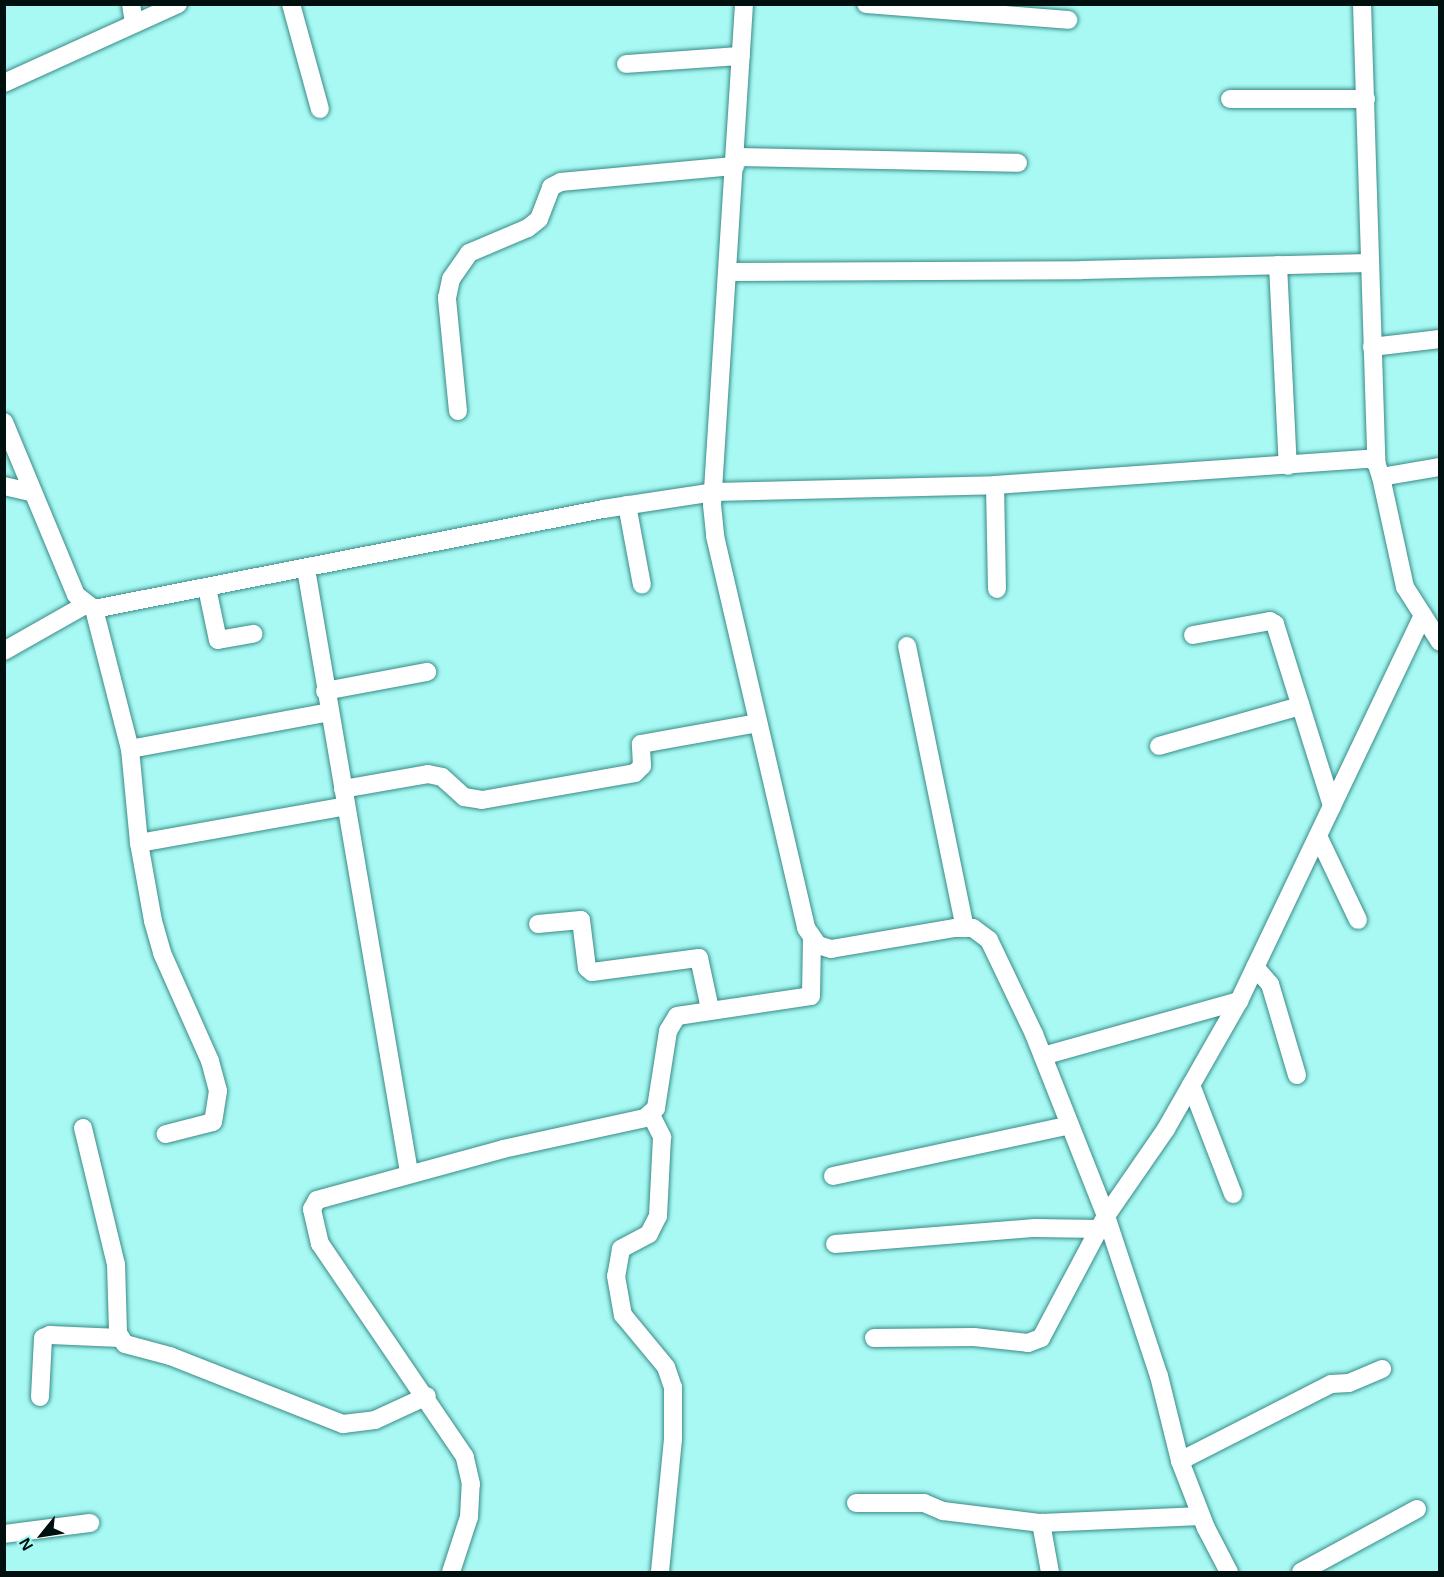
<!DOCTYPE html>
<style>
body{margin:0}
#map{position:relative;width:1444px;height:1577px;overflow:hidden;background:#a8f9f4;font-family:Helvetica,sans-serif}
div>[style]{position:absolute}
.roads{filter:drop-shadow(0 0 2px #388b87) drop-shadow(0 0 2px #388b87)}
.minor>*{height:18px;margin:-9px;padding:0 9px;transform-origin:9px;border-radius:9px;background:#fff}
span{translate:-50% -50%;white-space:nowrap;text-align:center;line-height:1.15;-webkit-text-stroke:4.5px #a8f9f4;paint-order:stroke}
.frame{position:absolute;inset:0;border:6px solid #00100f;pointer-events:none}
.north{position:absolute;left:12px;top:1505px;width:60px;height:60px;-webkit-text-stroke:4px #a8f9f4;paint-order:stroke;rotate:240deg;font-size:16px;font-weight:700;line-height:24px;text-align:center;color:#00100f}
.north::after{content:'';display:block;margin:auto;width:21px;height:27px;background:#00100f;clip-path:polygon(50% 0,100% 100%,50% 72%,0 100%)}
</style>
<div id="map">
<div class="roads">
<div class="minor">
<i style="left:131px;top:4px;width:19px;rotate:81deg"></i>
<i style="left:291px;top:4px;width:109px;rotate:74.6deg"></i>
<i style="left:744px;top:4px;width:502px;rotate:93.65deg"></i>
<i style="left:712px;top:505px;width:31px;rotate:84deg"></i>
<i style="left:715px;top:536px;width:402px;rotate:76.9deg"></i>
<i style="left:806px;top:928px;width:21px;rotate:55deg"></i>
<i style="left:818px;top:945px;width:14px;rotate:17deg"></i>
<i style="left:831px;top:949px;width:126px;rotate:-9.6deg"></i>
<i style="left:955px;top:928px;width:18px"></i>
<i style="left:973px;top:928px;width:20px;rotate:37deg"></i>
<i style="left:989px;top:940px;width:104px;rotate:64.4deg"></i>
<i style="left:1034px;top:1034px;width:196px;rotate:68.4deg"></i>
<i style="left:1106px;top:1216px;width:169px;rotate:71.7deg"></i>
<i style="left:1159px;top:1376px;width:88px;rotate:76.1deg"></i>
<i style="left:1180px;top:1461px;width:72px;rotate:68.8deg"></i>
<i style="left:1206px;top:1528px;width:50px;rotate:62.4deg"></i>
<i style="left:866px;top:4px;width:203px;rotate:4.5deg"></i>
<i style="left:1362px;top:4px;width:458px;rotate:88.2deg"></i>
<i style="left:626px;top:64px;width:115px;rotate:-4deg"></i>
<i style="left:4px;top:83px;width:191px;rotate:-24.4deg"></i>
<i style="left:1230px;top:99px;width:136px"></i>
<i style="left:735px;top:157px;width:283px;rotate:1.2deg"></i>
<i style="left:1278px;top:265px;width:201px;rotate:87.2deg"></i>
<i style="left:728px;top:272px;width:354px;rotate:-0.3deg"></i>
<i style="left:1082px;top:270px;width:287px;rotate:-1.4deg"></i>
<i style="left:1372px;top:347px;width:68px;rotate:-6.7deg"></i>
<i style="left:458px;top:411px;width:114px;rotate:-95.6deg"></i>
<i style="left:447px;top:298px;width:19px;rotate:-78deg"></i>
<i style="left:451px;top:279px;width:32px;rotate:-55deg"></i>
<i style="left:469px;top:253px;width:64px;rotate:-23deg"></i>
<i style="left:528px;top:228px;width:14px;rotate:-39deg"></i>
<i style="left:539px;top:219px;width:34px;rotate:-69deg"></i>
<i style="left:551px;top:187px;width:11px;rotate:-27deg"></i>
<i style="left:561px;top:182px;width:175px;rotate:-5.3deg"></i>
<i style="left:4px;top:422px;width:187px;rotate:67.4deg"></i>
<i style="left:76px;top:595px;width:23px;rotate:38deg"></i>
<i style="left:94px;top:609px;width:519px;rotate:-11.11deg"></i>
<i style="left:603px;top:509px;width:112px;rotate:-8.7deg"></i>
<i style="left:714px;top:492px;width:281px;rotate:-1.4deg"></i>
<i style="left:995px;top:485px;width:375px;rotate:-4deg"></i>
<i style="left:1369px;top:459px;width:8px;rotate:23deg"></i>
<i style="left:1376px;top:462px;width:16px;rotate:72deg"></i>
<i style="left:1381px;top:477px;width:113px;rotate:77.7deg"></i>
<i style="left:1405px;top:587px;width:65px;rotate:57.5deg"></i>
<i style="left:1381px;top:477px;width:60px;rotate:-9.6deg"></i>
<i style="left:995px;top:485px;width:104px;rotate:88.9deg"></i>
<i style="left:4px;top:486px;width:28px;rotate:13deg"></i>
<i style="left:627px;top:505px;width:81px;rotate:79.4deg"></i>
<i style="left:306px;top:569px;width:612px;rotate:80.31deg"></i>
<i style="left:207px;top:588px;width:53px;rotate:78.1deg"></i>
<i style="left:218px;top:640px;width:36px;rotate:-10deg"></i>
<i style="left:94px;top:609px;width:145px;rotate:75.6deg"></i>
<i style="left:130px;top:749px;width:94px;rotate:84.5deg"></i>
<i style="left:139px;top:843px;width:79px;rotate:79.8deg"></i>
<i style="left:153px;top:921px;width:33px;rotate:74deg"></i>
<i style="left:162px;top:953px;width:118px;rotate:66deg"></i>
<i style="left:210px;top:1061px;width:31px;rotate:75deg"></i>
<i style="left:218px;top:1091px;width:31px;rotate:99deg"></i>
<i style="left:213px;top:1122px;width:49px;rotate:165.7deg"></i>
<i style="left:1193px;top:635px;width:78px;rotate:-10.3deg"></i>
<i style="left:1270px;top:621px;width:6px;rotate:31deg"></i>
<i style="left:1275px;top:624px;width:191px;rotate:72.6deg"></i>
<i style="left:907px;top:646px;width:288px;rotate:78.4deg"></i>
<i style="left:4px;top:651px;width:93px;rotate:-29.6deg"></i>
<i style="left:325px;top:691px;width:104px;rotate:-10.6deg"></i>
<i style="left:1159px;top:746px;width:147px;rotate:-15.8deg"></i>
<i style="left:130px;top:749px;width:202px;rotate:-10.5deg"></i>
<i style="left:343px;top:789px;width:86px;rotate:-10deg"></i>
<i style="left:428px;top:774px;width:14px;rotate:12deg"></i>
<i style="left:442px;top:777px;width:30px;rotate:42deg"></i>
<i style="left:464px;top:797px;width:18px;rotate:9deg"></i>
<i style="left:482px;top:800px;width:155px;rotate:-10deg"></i>
<i style="left:635px;top:773px;width:10px;rotate:-45deg"></i>
<i style="left:642px;top:766px;width:22px;rotate:-93deg"></i>
<i style="left:641px;top:744px;width:119px;rotate:-10.2deg"></i>
<i style="left:1318px;top:836px;width:93px;rotate:64.5deg"></i>
<i style="left:139px;top:843px;width:210px;rotate:-10.1deg"></i>
<i style="left:538px;top:924px;width:43px;rotate:-5.3deg"></i>
<i style="left:581px;top:920px;width:48px;rotate:82.9deg"></i>
<i style="left:587px;top:968px;width:6px;rotate:39deg"></i>
<i style="left:592px;top:972px;width:108px;rotate:-7.5deg"></i>
<i style="left:699px;top:958px;width:52px;rotate:77.8deg"></i>
<i style="left:1255px;top:967px;width:23px;rotate:49deg"></i>
<i style="left:1270px;top:984px;width:95px;rotate:73.5deg"></i>
<i style="left:1043px;top:1056px;width:204px;rotate:-15.7deg"></i>
<i style="left:1191px;top:1085px;width:117px;rotate:68.9deg"></i>
<i style="left:651px;top:1115px;width:25px;rotate:63deg"></i>
<i style="left:662px;top:1137px;width:79px;rotate:92.9deg"></i>
<i style="left:658px;top:1216px;width:20px;rotate:117deg"></i>
<i style="left:649px;top:1234px;width:32px;rotate:152deg"></i>
<i style="left:621px;top:1249px;width:27px;rotate:100deg"></i>
<i style="left:616px;top:1276px;width:40px;rotate:80deg"></i>
<i style="left:623px;top:1315px;width:67px;rotate:50.4deg"></i>
<i style="left:666px;top:1367px;width:21px;rotate:71deg"></i>
<i style="left:673px;top:1387px;width:52px;rotate:90deg"></i>
<i style="left:673px;top:1439px;width:134px;rotate:95.6deg"></i>
<i style="left:83px;top:1128px;width:140px;rotate:76.4deg"></i>
<i style="left:116px;top:1264px;width:69px;rotate:88.3deg"></i>
<i style="left:118px;top:1333px;width:13px;rotate:58deg"></i>
<i style="left:125px;top:1344px;width:47px;rotate:14.9deg"></i>
<i style="left:170px;top:1356px;width:186px;rotate:21.5deg"></i>
<i style="left:343px;top:1424px;width:32px;rotate:-7deg"></i>
<i style="left:375px;top:1420px;width:57px;rotate:-24.8deg"></i>
<i style="left:833px;top:1176px;width:242px;rotate:-12.1deg"></i>
<i style="left:835px;top:1244px;width:201px;rotate:-4.6deg"></i>
<i style="left:1035px;top:1228px;width:65px;rotate:0.9deg"></i>
<i style="left:874px;top:1338px;width:100px;rotate:-0.6deg"></i>
<i style="left:974px;top:1337px;width:54px;rotate:6.3deg"></i>
<i style="left:1028px;top:1343px;width:14px;rotate:-21deg"></i>
<i style="left:1041px;top:1338px;width:138px;rotate:-62deg"></i>
<i style="left:1106px;top:1216px;width:106px;rotate:-55.4deg"></i>
<i style="left:1166px;top:1129px;width:147px;rotate:-60.3deg"></i>
<i style="left:1239px;top:1001px;width:427px;rotate:-64.5deg"></i>
<i style="left:40px;top:1397px;width:59px;rotate:-87.1deg"></i>
<i style="left:43px;top:1338px;width:8px;rotate:-23deg"></i>
<i style="left:50px;top:1335px;width:70px;rotate:2.5deg"></i>
<i style="left:1180px;top:1461px;width:169px;rotate:-27deg"></i>
<i style="left:1331px;top:1384px;width:18px;rotate:-3deg"></i>
<i style="left:1349px;top:1383px;width:36px;rotate:-23deg"></i>
<i style="left:856px;top:1503px;width:68px"></i>
<i style="left:924px;top:1503px;width:21px;rotate:23deg"></i>
<i style="left:943px;top:1511px;width:99px;rotate:7deg"></i>
<i style="left:1041px;top:1523px;width:160px;rotate:-2.5deg"></i>
<i style="left:1041px;top:1523px;width:50px;rotate:79.6deg"></i>
<i style="left:4px;top:1534px;width:87px;rotate:-7.3deg"></i>
<i style="left:451px;top:1572px;width:58px;rotate:-71.9deg"></i>
<i style="left:469px;top:1517px;width:33px;rotate:-87deg"></i>
<i style="left:471px;top:1484px;width:28px;rotate:-103deg"></i>
<i style="left:465px;top:1457px;width:258px;rotate:-124.2deg"></i>
<i style="left:320px;top:1244px;width:36px;rotate:-103deg"></i>
<i style="left:312px;top:1209px;width:10px;rotate:-61deg"></i>
<i style="left:317px;top:1200px;width:193px;rotate:-15.3deg"></i>
<i style="left:503px;top:1149px;width:145px;rotate:-12.3deg"></i>
<i style="left:645px;top:1118px;width:15px;rotate:-42deg"></i>
<i style="left:656px;top:1108px;width:78px;rotate:-81.1deg"></i>
<i style="left:668px;top:1031px;width:17px;rotate:-59deg"></i>
<i style="left:677px;top:1016px;width:135px;rotate:-8.5deg"></i>
<i style="left:811px;top:996px;width:57px;rotate:-89deg"></i>
<i style="left:1301px;top:1572px;width:132px;rotate:-28.5deg"></i>
</div>
</div>
<div class="frame"></div>
<div class="north">N</div>
</div>
